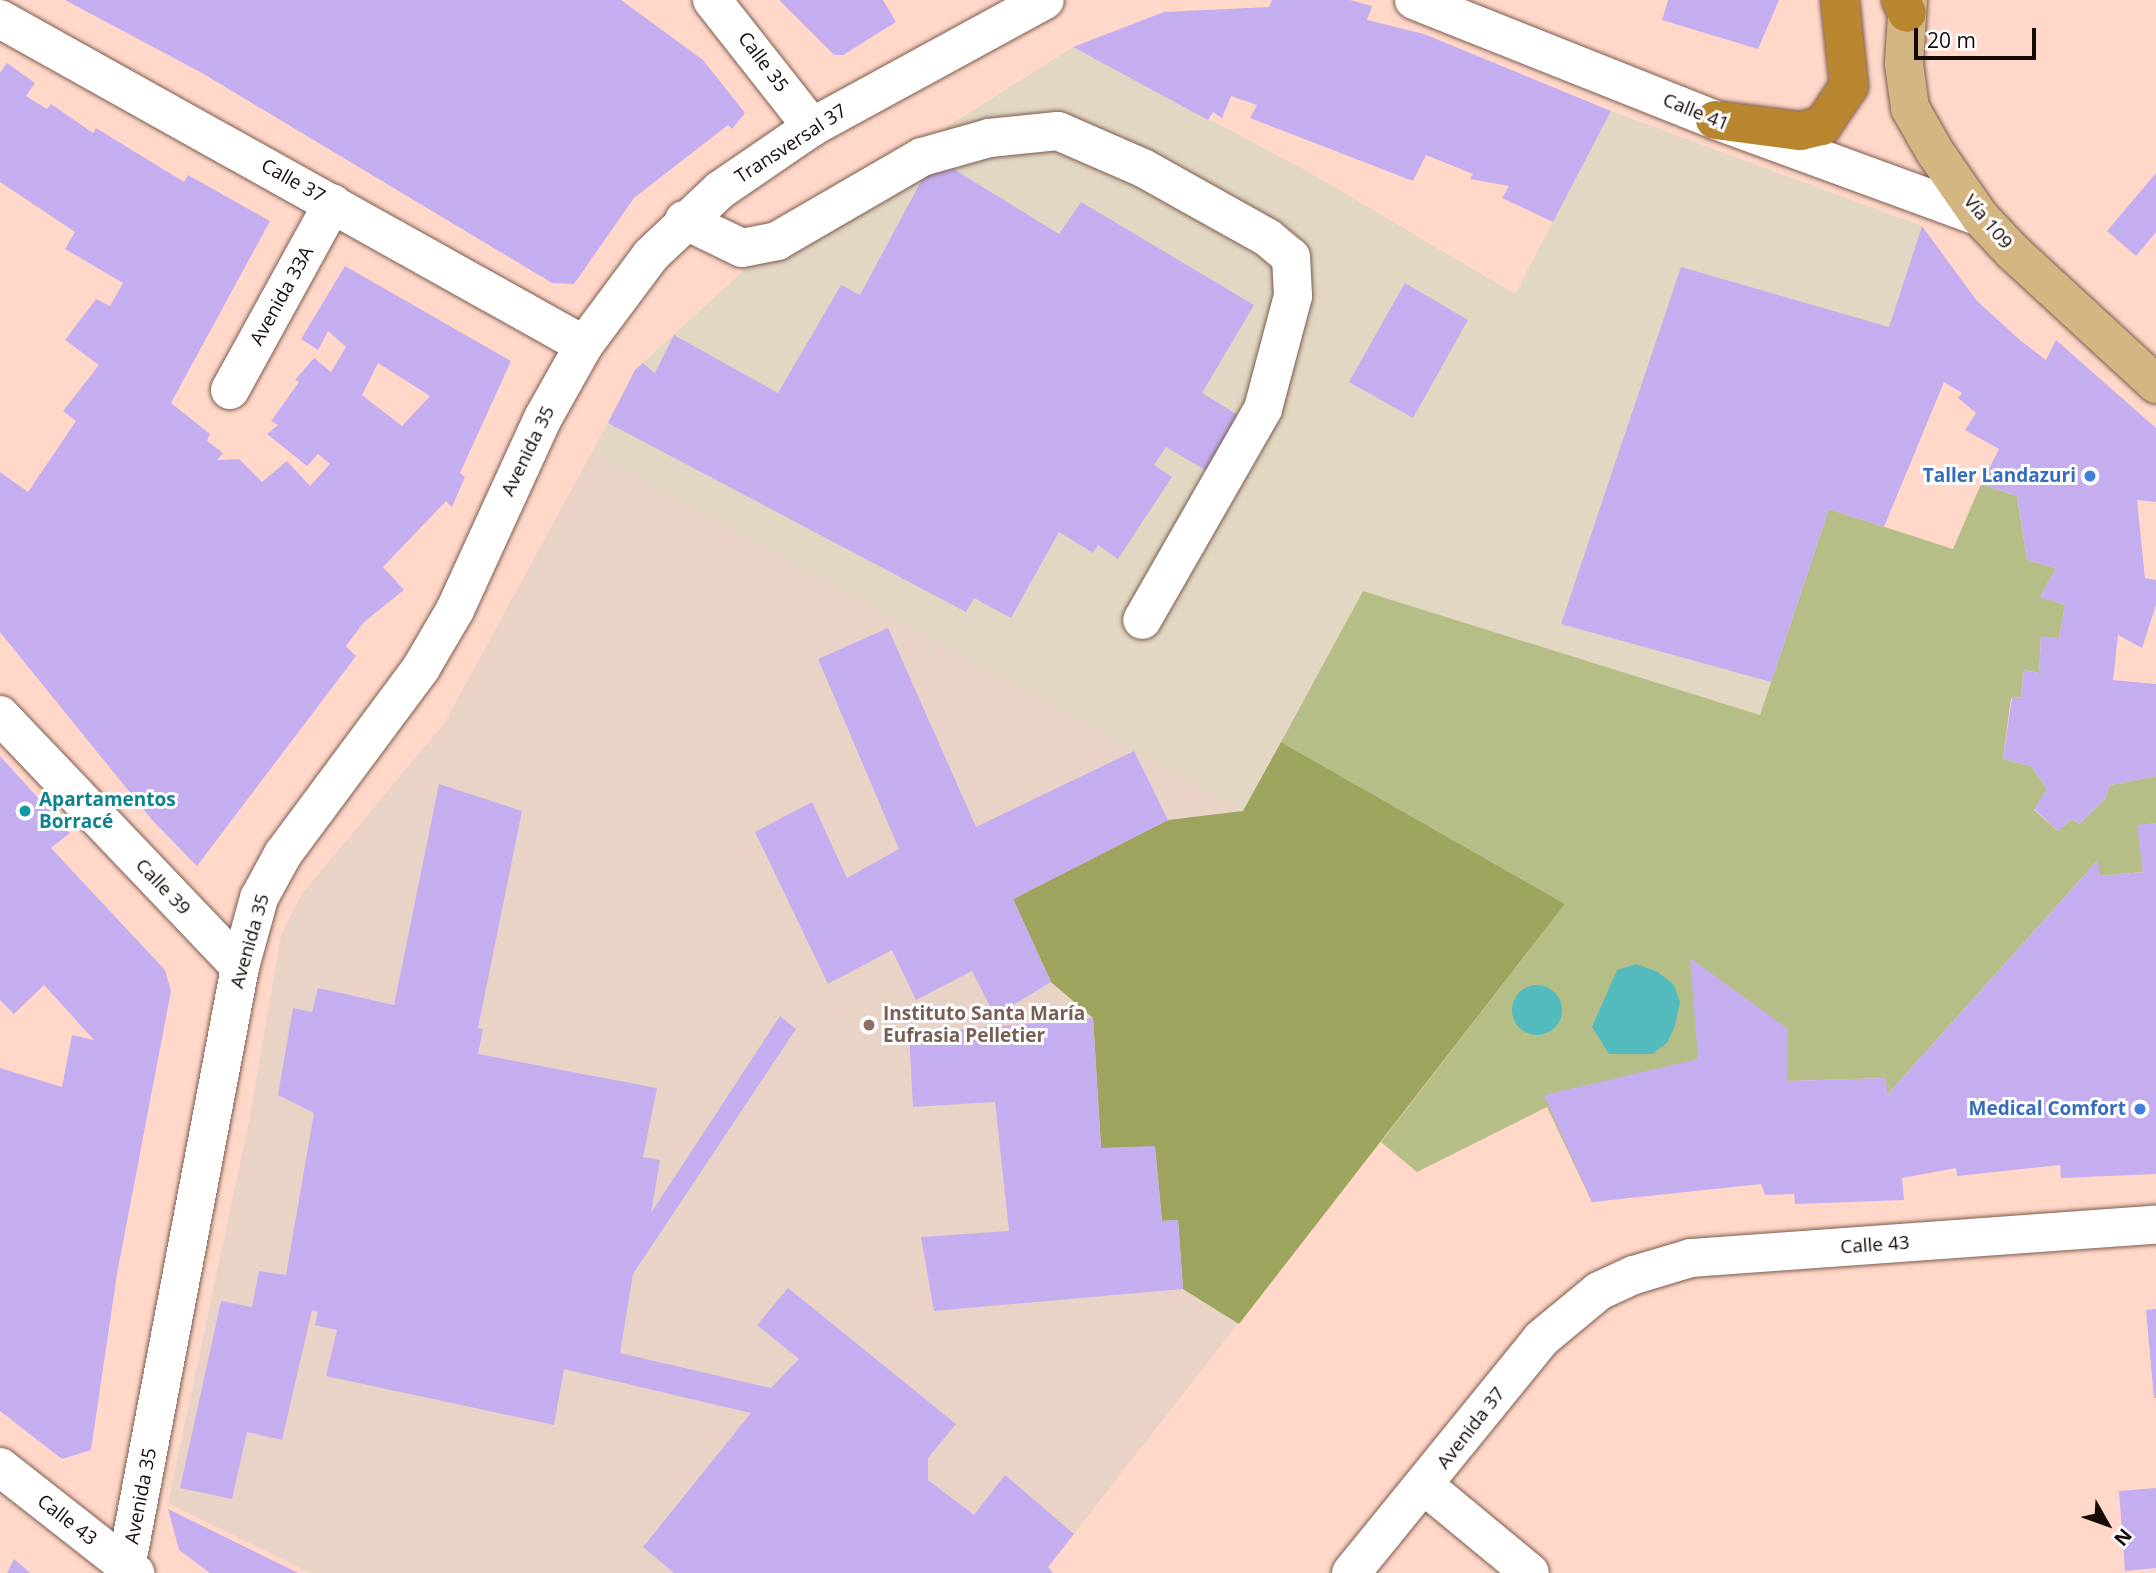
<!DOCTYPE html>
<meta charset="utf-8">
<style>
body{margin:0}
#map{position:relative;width:2156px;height:1573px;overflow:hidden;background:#ffd8c9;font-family:"Open Sans",sans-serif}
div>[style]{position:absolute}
.industrial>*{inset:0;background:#e1d7c2}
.education>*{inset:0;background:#e9d3c6}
.green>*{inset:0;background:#b6be87}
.forest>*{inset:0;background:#9ca45d}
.water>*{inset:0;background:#53bbbd}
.round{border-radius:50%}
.building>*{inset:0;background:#c5aef0}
.roads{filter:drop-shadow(0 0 2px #7d5c4f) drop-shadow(0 0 2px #7d5c4f)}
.minor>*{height:38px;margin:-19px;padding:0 19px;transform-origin:19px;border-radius:19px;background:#fff}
.major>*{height:38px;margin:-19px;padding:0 19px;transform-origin:19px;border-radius:19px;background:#d4b682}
.highway>*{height:38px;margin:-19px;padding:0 19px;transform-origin:19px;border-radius:19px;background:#b7862f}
.dots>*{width:19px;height:19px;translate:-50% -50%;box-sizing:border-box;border:4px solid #fff;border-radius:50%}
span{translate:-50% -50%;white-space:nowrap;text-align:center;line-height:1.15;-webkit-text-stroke:6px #fff;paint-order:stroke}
.street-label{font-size:19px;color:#160a06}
.shop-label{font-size:19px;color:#366cbe;font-weight:700}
.right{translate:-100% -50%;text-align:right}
.culture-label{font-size:19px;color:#0d838f;font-weight:700}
.left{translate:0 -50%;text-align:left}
.education-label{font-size:19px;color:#785e54;font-weight:700}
.north{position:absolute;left:2072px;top:1489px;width:70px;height:70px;-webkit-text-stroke:5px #fff;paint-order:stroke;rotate:130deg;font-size:19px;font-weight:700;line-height:28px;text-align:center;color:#160a06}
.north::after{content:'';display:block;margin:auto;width:24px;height:32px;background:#160a06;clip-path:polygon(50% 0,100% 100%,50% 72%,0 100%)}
.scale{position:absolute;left:1914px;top:28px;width:122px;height:32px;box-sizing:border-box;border:4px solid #160a06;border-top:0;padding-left:9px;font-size:21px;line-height:24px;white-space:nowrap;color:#160a06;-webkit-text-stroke:5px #fff;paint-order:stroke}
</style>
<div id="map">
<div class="industrial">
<i style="clip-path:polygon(1073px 47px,1307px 171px,1515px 294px,1611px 111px,1922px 226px,1760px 715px,1363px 591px,1243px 811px,592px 452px,635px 370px,797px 222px)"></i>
</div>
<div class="education">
<i style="clip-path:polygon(592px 452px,1243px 811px,1281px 742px,1565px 904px,1048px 1567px,1053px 1573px,310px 1573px,168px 1503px,250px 1116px,281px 935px,301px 895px,445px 722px)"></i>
</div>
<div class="green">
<i style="clip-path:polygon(1981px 484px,2017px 496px,2027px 560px,2056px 568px,2040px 597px,2065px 605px,2059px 638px,2041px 637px,2039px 673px,2024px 670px,2021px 697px,2011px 698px,2003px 759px,2031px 766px,2047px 789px,2034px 810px,2058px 831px,2072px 819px,2079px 824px,2105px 799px,2110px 785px,2156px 776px,2156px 823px,2138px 826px,2143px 872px,2100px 876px,2097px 861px,1887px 1095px,1885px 1078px,1787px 1081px,1708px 1188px,1592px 1202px,1547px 1107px,1417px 1172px,1381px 1142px,1565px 904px,1281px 742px,1363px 591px,1760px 715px,1829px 509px,1953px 549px)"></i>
</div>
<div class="forest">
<i style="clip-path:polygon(1281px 742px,1565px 904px,1239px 1324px,1183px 1289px,1178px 1220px,1162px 1221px,1155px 1147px,1101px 1148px,1093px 1018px,1051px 982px,1013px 899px,1168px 820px,1243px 811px)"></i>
</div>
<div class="water">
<i style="clip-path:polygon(1636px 964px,1658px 972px,1674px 985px,1680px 1002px,1675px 1026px,1667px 1043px,1652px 1054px,1609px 1054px,1592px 1027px,1617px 970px)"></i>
<i class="round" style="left:1512px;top:985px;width:50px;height:50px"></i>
</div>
<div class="building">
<i style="clip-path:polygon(65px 0,621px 0,703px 60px,745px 113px,732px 129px,728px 125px,634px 198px,574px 284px,552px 283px,202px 73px)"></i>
<i style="clip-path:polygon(779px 0,883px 0,896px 22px,843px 55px,834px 55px)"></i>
<i style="clip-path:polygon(1272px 0,1350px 0,1372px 6px,1367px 20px,1424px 34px,1611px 111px,1553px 222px,1502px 198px,1509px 186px,1470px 179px,1473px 174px,1426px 155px,1413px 181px,1250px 118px,1257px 105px,1231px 96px,1222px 118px,1213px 112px,1208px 120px,1073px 47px,1164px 12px,1269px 7px)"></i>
<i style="clip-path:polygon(1668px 0,1779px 0,1758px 49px,1662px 20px)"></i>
<i style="clip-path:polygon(evenodd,7px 63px,35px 83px,26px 96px,47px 109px,51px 104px,93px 133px,96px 128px,184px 182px,188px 175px,270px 221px,171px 403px,210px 434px,207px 441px,223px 453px,217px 460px,239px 459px,262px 482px,287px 461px,310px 486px,330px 464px,318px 454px,307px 466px,267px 434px,278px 425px,271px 421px,299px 382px,295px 380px,314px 358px,331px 372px,346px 347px,328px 331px,318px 350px,301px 339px,345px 266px,511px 361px,460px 473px,465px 477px,452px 507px,446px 501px,383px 567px,404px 590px,364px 622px,346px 646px,356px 656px,197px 866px,153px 821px,0 632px,0 472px,28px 492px,76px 421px,63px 411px,99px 365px,65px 340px,96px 299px,110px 306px,123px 283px,65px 249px,75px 232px,0 182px,0 73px,7px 63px,378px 363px,430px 396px,402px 426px,362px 395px,378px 363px)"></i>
<i style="clip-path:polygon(934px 157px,1059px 234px,1081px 202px,1254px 305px,1202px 393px,1246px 420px,1214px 475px,1166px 447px,1154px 465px,1172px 477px,1118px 559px,1098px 545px,1093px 553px,1059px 532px,1011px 618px,974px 598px,966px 612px,608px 423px,635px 370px,643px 363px,655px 373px,674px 335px,778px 393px,841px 285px,860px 295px)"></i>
<i style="clip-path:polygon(2156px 173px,2156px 232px,2136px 256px,2107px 231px)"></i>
<i style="clip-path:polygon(1922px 226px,1977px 301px,2020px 340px,2046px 360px,2056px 340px,2156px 428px,2156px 502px,2137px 500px,2145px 578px,2156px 580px,2156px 605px,2142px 648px,2118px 635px,2113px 680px,2156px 684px,2156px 776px,2110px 785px,2105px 799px,2079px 824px,2072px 819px,2058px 831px,2034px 809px,2047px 789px,2031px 766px,2003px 759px,2012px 698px,2021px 697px,2024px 670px,2039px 673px,2041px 636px,2059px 638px,2065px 605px,2040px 597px,2056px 568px,2027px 560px,2017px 496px,1981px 484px,1999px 449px,1965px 430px,1976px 413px,1958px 398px,1962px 393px,1944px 382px,1884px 527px,1829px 509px,1771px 682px,1561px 624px,1681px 267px,1889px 327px)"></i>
<i style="clip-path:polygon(1405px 283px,1468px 320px,1413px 418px,1349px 382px)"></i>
<i style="clip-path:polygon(888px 628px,976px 827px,1134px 751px,1168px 820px,1013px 899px,1051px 982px,995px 1016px,972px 971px,916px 1000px,892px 950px,828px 984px,755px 832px,812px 802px,847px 878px,899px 849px,818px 659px)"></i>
<i style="clip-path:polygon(0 756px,70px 833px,51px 848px,165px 970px,171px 991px,117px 1274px,91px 1450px,62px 1459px,0 1411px,0 1068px,62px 1087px,72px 1035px,94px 1040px,44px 985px,14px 1014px,0 1000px)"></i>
<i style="clip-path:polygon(439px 784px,522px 811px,478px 1028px,483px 1029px,478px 1054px,657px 1088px,643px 1157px,660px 1160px,651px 1213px,780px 1016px,796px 1029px,633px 1274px,620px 1353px,771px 1388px,799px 1359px,757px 1325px,788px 1288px,956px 1424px,928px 1458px,928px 1480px,974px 1515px,1005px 1475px,1074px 1534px,1048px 1567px,1053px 1573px,674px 1573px,643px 1547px,751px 1413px,564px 1369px,554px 1425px,326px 1376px,337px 1330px,315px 1325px,318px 1312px,312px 1310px,282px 1440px,247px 1432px,232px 1499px,180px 1488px,221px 1301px,252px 1307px,259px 1271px,286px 1275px,314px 1113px,278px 1095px,293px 1008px,312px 1012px,318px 988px,394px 1005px)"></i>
<i style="clip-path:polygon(2156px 823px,2156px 1174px,2061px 1178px,2060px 1165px,1957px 1176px,1956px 1168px,1902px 1178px,1904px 1200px,1795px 1204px,1794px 1194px,1765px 1195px,1761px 1184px,1592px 1202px,1544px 1095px,1698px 1059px,1690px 958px,1788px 1029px,1787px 1081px,1886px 1078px,1887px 1095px,2098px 860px,2100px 876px,2143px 872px,2137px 825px)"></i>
<i style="clip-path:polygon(1093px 1018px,1101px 1148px,1155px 1146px,1162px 1221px,1178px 1220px,1183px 1289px,934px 1311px,921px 1237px,1009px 1231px,995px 1102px,913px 1107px,909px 1034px)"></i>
<i style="clip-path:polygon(2156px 1309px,2156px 1398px,2154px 1398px,2146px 1310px)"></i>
<i style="clip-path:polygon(2156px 1488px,2156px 1568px,2125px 1571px,2119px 1491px)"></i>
<i style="clip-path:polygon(168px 1509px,298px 1573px,210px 1573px,179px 1550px)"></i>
<i style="clip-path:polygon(14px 1559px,30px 1573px,7px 1573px)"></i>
</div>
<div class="roads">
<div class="minor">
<i style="left:712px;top:0;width:162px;rotate:51.8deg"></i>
<i style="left:1414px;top:0;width:324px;rotate:21.7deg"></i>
<i style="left:1715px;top:120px;width:282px;rotate:20.1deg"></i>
<i style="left:0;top:19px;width:669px;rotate:29.17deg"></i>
<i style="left:684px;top:220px;width:64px;rotate:25.8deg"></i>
<i style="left:742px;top:248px;width:36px;rotate:-11deg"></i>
<i style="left:777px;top:241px;width:168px;rotate:-30.1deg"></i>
<i style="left:922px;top:157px;width:70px;rotate:-15.8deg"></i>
<i style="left:989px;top:138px;width:69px;rotate:-5.8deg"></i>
<i style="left:1058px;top:131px;width:93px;rotate:23.5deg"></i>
<i style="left:1143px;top:168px;width:143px;rotate:29.2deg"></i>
<i style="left:1268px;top:238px;width:30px;rotate:40deg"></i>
<i style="left:1291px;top:257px;width:39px;rotate:87deg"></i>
<i style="left:1293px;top:296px;width:117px;rotate:104.9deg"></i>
<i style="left:1263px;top:409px;width:243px;rotate:119.8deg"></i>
<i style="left:230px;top:390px;width:213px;rotate:-61.2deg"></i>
<i style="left:0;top:715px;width:348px;rotate:46.4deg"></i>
<i style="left:0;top:1467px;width:172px;rotate:38.1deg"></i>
<i style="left:1425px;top:1486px;width:136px;rotate:39.6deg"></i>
<i style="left:125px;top:1573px;width:617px;rotate:-79.25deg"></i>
<i style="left:240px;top:967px;width:72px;rotate:-74.6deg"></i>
<i style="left:259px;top:898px;width:50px;rotate:-61.4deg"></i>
<i style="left:283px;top:854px;width:232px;rotate:-53.4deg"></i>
<i style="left:421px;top:668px;width:67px;rotate:-59.6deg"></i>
<i style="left:455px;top:610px;width:211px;rotate:-65.4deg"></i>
<i style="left:543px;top:418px;width:84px;rotate:-60.7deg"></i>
<i style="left:584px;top:345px;width:112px;rotate:-53.3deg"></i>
<i style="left:651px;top:255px;width:95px;rotate:-43.3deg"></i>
<i style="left:720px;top:190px;width:112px;rotate:-34.4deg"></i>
<i style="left:812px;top:127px;width:265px;rotate:-28.6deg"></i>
<i style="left:1351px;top:1573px;width:301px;rotate:-50.9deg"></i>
<i style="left:1541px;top:1339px;width:75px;rotate:-39.6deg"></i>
<i style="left:1599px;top:1291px;width:38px;rotate:-25deg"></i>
<i style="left:1634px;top:1275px;width:59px;rotate:-16.6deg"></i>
<i style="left:1691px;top:1258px;width:466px;rotate:-4.1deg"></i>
</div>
<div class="major">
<i style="left:1908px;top:0;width:64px;rotate:93.6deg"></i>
<i style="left:1904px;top:64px;width:44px;rotate:82.2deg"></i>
<i style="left:1910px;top:108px;width:51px;rotate:60.4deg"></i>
<i style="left:1935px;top:152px;width:79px;rotate:55.3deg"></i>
<i style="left:1980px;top:217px;width:48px;rotate:46.7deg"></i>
<i style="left:2013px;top:252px;width:195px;rotate:42.7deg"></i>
</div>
<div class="highway">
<i style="left:1901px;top:0;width:14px;rotate:65deg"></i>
<i style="left:1715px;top:120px;width:86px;rotate:7.4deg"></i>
<i style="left:1800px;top:131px;width:23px;rotate:-13deg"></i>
<i style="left:1822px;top:126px;width:48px;rotate:-56deg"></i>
<i style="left:1849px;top:86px;width:86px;rotate:-96deg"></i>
</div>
</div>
<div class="dots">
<i style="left:2090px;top:476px;background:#3f7fe0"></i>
<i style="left:25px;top:811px;background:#0f9aa8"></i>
<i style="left:869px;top:1025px;background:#8d6e63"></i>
<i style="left:2140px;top:1109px;background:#3f7fe0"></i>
</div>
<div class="street-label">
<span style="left:763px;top:62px;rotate:53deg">Calle 35</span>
<span style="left:1696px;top:112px;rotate:22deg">Calle 41</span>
<span style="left:791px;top:144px;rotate:-33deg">Transversal 37</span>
<span style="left:293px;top:181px;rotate:29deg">Calle 37</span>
<span style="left:1988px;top:222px;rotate:50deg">Vía 109</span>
<span style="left:282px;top:296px;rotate:-61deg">Avenida 33A</span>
<span style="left:528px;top:451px;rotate:-64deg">Avenida 35</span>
<span style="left:163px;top:887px;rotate:46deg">Calle 39</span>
<span style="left:250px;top:941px;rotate:-74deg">Avenida 35</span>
<span style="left:1875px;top:1245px;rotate:-4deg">Calle 43</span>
<span style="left:1471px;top:1428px;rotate:-52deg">Avenida 37</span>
<span style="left:141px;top:1496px;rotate:-79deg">Avenida 35</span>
<span style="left:67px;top:1520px;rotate:38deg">Calle 43</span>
</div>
<div class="shop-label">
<span class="right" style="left:2076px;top:476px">Taller Landazuri</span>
<span class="right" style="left:2126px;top:1109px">Medical Comfort</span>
</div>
<div class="culture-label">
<span class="left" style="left:39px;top:811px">Apartamentos<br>Borracé</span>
</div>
<div class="education-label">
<span class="left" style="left:883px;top:1025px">Instituto Santa María<br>Eufrasia Pelletier</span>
</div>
<div class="north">N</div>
<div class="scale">20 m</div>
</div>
